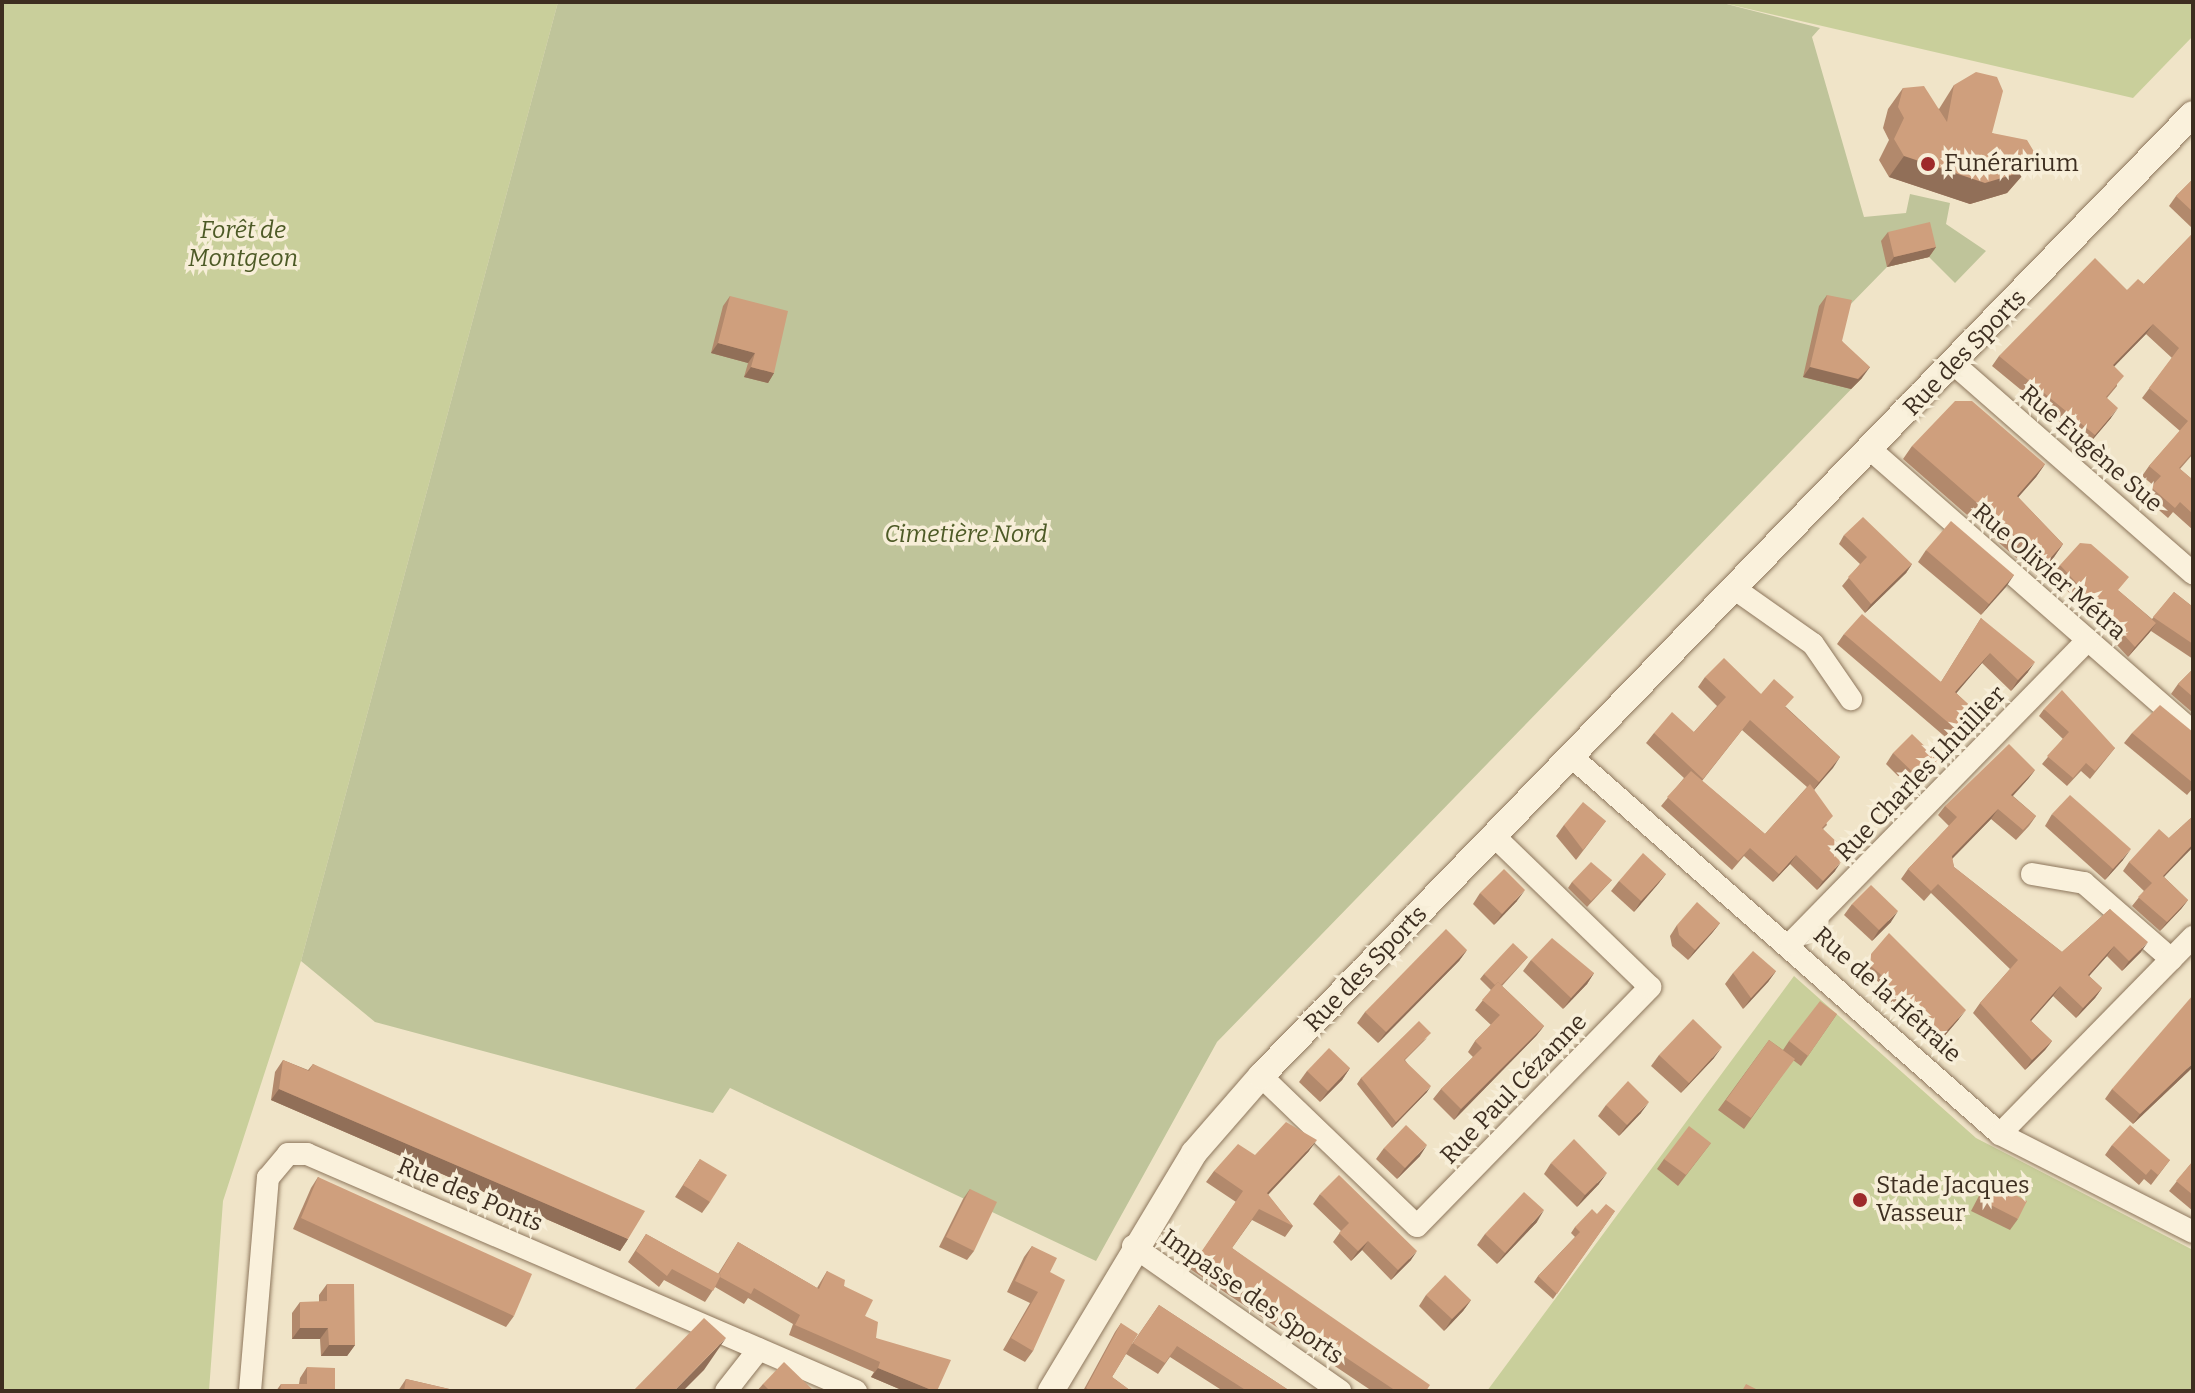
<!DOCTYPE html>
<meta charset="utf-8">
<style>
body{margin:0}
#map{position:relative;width:2195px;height:1393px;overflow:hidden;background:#f0e4c8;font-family:Bitter,serif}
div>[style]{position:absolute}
.green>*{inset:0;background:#c9cf9b}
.cemetery>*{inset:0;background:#bfc49a}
.roads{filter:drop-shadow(0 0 2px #8d765c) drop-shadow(0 0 2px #8d765c)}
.minor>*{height:22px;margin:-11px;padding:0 11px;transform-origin:11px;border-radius:11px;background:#faf1dc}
.tertiary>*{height:26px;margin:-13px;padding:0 13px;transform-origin:13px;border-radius:13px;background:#faf1dc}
.wall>*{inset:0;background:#b2896c}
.shaded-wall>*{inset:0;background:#916f58}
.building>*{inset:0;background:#cf9f7d}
.dots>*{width:22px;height:22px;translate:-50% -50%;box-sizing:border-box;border:4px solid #f7eed8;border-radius:50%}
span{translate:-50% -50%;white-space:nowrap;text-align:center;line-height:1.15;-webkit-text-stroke:7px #f7eed8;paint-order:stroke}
.poi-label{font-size:24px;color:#3d2e20}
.left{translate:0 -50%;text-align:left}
.park-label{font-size:24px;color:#4d5a26;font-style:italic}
.street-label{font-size:24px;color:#3d2e20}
.frame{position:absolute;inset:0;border:4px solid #3d2e20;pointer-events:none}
</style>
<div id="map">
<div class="green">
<i style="clip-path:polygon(2px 2px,558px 2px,301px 961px,223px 1201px,209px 1391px,2px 1391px)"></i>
<i style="clip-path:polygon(1719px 2px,2193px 2px,2193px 36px,2133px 98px)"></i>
<i style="clip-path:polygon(1794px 976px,1976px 1138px,2193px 1250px,2193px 1391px,1487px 1391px)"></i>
</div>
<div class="cemetery">
<i style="clip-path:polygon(558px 2px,1719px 2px,1820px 28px,1812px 37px,1864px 217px,1906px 213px,1910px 194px,1950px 203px,1946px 224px,1986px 251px,1955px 283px,1929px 257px,1887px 267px,1844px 311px,1835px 352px,1862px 378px,1217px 1042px,1096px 1261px,730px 1088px,713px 1113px,375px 1022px,301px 961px)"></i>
</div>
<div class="roads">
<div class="minor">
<i style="left:1955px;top:365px;width:316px;rotate:41.2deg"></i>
<i style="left:1871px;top:450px;width:428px;rotate:41.2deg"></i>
<i style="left:1735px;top:589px;width:95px;rotate:35.2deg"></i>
<i style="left:1813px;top:644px;width:67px;rotate:55.4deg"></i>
<i style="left:1572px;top:757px;width:570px;rotate:41.37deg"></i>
<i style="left:2000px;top:1134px;width:216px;rotate:26.9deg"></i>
<i style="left:2032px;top:874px;width:53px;rotate:9.8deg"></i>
<i style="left:2084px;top:883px;width:116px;rotate:41.1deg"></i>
<i style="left:1791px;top:943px;width:424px;rotate:-45.6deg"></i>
<i style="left:1261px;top:1076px;width:216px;rotate:43.9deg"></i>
<i style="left:1417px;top:1226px;width:334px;rotate:-45.7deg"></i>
<i style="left:1650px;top:987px;width:216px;rotate:-135.9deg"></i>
<i style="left:2000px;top:1134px;width:276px;rotate:-45.6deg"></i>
<i style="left:1133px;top:1246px;width:253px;rotate:35deg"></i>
<i style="left:250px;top:1391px;width:214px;rotate:-85.2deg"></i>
<i style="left:268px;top:1178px;width:31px;rotate:-50deg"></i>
<i style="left:288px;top:1154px;width:19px"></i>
<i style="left:307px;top:1154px;width:598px;rotate:23.35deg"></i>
<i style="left:726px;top:1391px;width:53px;rotate:-51.8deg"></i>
</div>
<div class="tertiary">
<i style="left:1051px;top:1391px;width:278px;rotate:-59deg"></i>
<i style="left:1194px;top:1153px;width:102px;rotate:-49deg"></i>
<i style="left:1261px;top:1076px;width:1339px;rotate:-45.91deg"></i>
</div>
</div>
<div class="wall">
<i style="clip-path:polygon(1954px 85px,1992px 133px,2036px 155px,2021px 177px,2007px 193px,1970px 204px,1889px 177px,1879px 160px,1889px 140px,1883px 128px,1888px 109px,1903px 88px,1939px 109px)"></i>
<i style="clip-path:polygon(2193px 179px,2193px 229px,2169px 206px,2176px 196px)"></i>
<i style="clip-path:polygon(1888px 232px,1936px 247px,1929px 257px,1887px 267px,1881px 241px)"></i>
<i style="clip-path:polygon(2193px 233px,2193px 454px,2180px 469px,2193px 480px,2193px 530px,2173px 512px,2168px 518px,2144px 497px,2153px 485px,2142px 476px,2149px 466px,2180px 431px,2142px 398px,2172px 358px,2146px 334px,2114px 366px,2117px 386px,2107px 398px,2111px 418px,2088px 445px,1992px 366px,1999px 356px,2127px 290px,2144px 284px)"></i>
<i style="clip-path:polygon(1827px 295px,1842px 341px,1862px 378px,1851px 389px,1803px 377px,1819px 306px)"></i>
<i style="clip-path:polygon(730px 296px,774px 373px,768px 383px,744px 377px,748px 363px,711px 353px,723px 306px)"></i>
<i style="clip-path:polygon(1912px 446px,2045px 464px,2036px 477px,2018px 497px,2063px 544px,2054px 557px,2037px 576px,1903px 459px)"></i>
<i style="clip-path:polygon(1844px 535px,1912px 564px,1906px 573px,1865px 613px,1842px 586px,1860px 564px,1839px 544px)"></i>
<i style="clip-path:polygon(1926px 550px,2014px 575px,1981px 615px,1918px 562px)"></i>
<i style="clip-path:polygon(2060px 565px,2119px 591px,2152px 619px,2174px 592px,2193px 607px,2193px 659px,2151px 631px,2128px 657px,2053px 575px)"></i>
<i style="clip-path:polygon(1981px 618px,2028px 672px,2011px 691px,1982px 663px,1956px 693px,1982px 717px,1974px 727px,1957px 747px,1837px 644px,1844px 634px,1941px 682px)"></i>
<i style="clip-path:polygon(2193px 669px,2193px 713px,2171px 694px,2178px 684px)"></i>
<i style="clip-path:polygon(evenodd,1705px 677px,1761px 694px,1786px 707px,1840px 757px,1814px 790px,1827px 825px,1823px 829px,1834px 855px,1835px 871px,1817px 890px,1790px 864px,1773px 882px,1744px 856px,1732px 870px,1661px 806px,1684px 778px,1646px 743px,1654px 733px,1694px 732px,1717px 706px,1698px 687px,1705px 677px,1742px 730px,1807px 787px,1765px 834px,1702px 781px,1742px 730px)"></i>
<i style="clip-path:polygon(2044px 709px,2115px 748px,2090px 779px,2081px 771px,2067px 786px,2042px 764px,2063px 739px,2039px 716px)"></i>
<i style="clip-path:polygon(2193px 732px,2193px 788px,2187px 795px,2124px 743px,2132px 733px)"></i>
<i style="clip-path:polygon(1893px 753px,1939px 760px,1931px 772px,1913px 791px,1886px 764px)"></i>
<i style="clip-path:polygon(2035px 770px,2028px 779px,2013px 796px,2036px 816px,2029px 826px,2016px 840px,1991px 819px,1952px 859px,1954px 867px,2062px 952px,2110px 909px,2141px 952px,2122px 971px,2107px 956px,2089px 976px,2102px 988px,2095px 998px,2076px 1018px,2053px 996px,2031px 1021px,2052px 1041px,2045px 1050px,2025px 1070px,1973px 1013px,1980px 1003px,2010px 969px,1931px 893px,1924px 901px,1901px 879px,1908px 869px,1949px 826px,1938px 815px,1945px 806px)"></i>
<i style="clip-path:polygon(2052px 814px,2123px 860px,2105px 880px,2045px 826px)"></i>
<i style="clip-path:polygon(2193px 816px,2193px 848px,2192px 848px,2180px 859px,2164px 877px,2188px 900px,2181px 909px,2160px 931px,2132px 906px,2144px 891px,2123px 871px,2129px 862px,2169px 838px)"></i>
<i style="clip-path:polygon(1606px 821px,1576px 860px,1556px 836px,1564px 825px)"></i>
<i style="clip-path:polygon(1666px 874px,1658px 884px,1634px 912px,1611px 891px,1619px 881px)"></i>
<i style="clip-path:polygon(1612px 880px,1587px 907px,1568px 888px,1572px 882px)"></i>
<i style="clip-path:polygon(1480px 893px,1517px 901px,1494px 925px,1473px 904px)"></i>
<i style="clip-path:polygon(1852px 904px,1891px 922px,1872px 941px,1844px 915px)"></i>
<i style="clip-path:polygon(1720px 923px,1712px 933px,1688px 960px,1672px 946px,1670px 936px,1677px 925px)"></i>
<i style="clip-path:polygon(1467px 950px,1459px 961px,1378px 1043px,1357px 1023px,1365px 1012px)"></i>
<i style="clip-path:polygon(1528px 957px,1502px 986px,1544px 1026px,1536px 1036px,1454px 1120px,1433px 1099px,1441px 1089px,1473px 1057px,1468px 1052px,1475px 1041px,1491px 1025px,1475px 1010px,1491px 990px,1480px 979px,1484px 974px)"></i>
<i style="clip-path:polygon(1531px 960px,1594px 973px,1587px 984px,1563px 1009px,1523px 971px)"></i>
<i style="clip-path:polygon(1865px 961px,1959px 1019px,1935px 1047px,1874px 994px,1879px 987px,1859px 970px)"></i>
<i style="clip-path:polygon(1776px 971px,1768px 982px,1743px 1009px,1725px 984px,1733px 973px)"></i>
<i style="clip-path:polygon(1837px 1014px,1801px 1066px,1793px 1060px,1744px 1129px,1718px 1110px,1769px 1040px,1783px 1050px,1789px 1041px)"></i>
<i style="clip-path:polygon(1427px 1038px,1405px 1060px,1427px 1092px,1392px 1128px,1357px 1084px,1361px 1078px)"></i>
<i style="clip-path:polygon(1659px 1055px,1714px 1058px,1681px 1093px,1651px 1066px)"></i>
<i style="clip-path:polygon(283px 1060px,308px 1070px,313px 1064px,628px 1239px,620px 1251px,271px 1100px,275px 1072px)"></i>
<i style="clip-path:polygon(2193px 1067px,2133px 1124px,2105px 1099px,2112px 1089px)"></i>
<i style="clip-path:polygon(1350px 1068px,1342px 1080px,1320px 1102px,1299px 1082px,1307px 1071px)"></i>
<i style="clip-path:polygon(1606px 1105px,1641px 1113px,1619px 1136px,1598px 1116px)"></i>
<i style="clip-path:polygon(1711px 1143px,1678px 1186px,1657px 1169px,1664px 1159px)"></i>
<i style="clip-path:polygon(2112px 1145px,2170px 1160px,2151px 1185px,2144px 1179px,2139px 1185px,2105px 1155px)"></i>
<i style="clip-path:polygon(1384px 1148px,1420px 1156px,1397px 1179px,1376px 1159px)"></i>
<i style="clip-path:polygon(1309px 1151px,1268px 1195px,1293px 1226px,1285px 1237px,1252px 1220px,1232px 1248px,1426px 1391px,1372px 1391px,1190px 1269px,1236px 1202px,1206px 1182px,1214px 1171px)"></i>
<i style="clip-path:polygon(700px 1159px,710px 1202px,702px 1213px,675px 1197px)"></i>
<i style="clip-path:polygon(2193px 1161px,2193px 1211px,2169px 1191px)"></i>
<i style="clip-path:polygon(1551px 1163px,1599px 1184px,1577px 1207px,1544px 1174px)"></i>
<i style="clip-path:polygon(318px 1177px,514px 1316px,506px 1327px,293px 1229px,311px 1188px)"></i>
<i style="clip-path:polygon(1988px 1181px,2018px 1219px,2010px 1230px,1971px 1211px,1981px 1192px)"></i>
<i style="clip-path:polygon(970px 1189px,974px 1251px,967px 1260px,939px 1247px,963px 1199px)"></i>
<i style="clip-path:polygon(1320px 1194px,1411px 1260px,1391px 1280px,1362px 1250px,1351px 1261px,1333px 1242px,1341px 1231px,1313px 1204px)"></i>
<i style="clip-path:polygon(1615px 1211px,1553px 1299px,1534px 1282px,1538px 1276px,1575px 1237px,1571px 1233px,1575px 1227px,1597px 1214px)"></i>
<i style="clip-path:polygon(1537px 1222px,1497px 1264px,1477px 1245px,1485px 1234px)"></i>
<i style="clip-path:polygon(646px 1234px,718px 1274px,738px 1242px,817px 1288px,827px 1271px,844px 1286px,865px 1316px,876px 1338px,937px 1391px,904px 1391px,871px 1377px,874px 1372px,789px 1335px,793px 1324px,748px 1298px,744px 1304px,715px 1287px,705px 1302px,664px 1280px,659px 1287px,628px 1262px)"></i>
<i style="clip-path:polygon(1032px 1246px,1050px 1272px,1033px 1351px,1025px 1362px,1003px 1350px,1030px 1303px,1007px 1292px,1024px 1257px)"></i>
<i style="clip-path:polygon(327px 1284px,355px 1345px,347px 1356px,321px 1356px,320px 1339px,292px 1339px,292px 1313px,300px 1302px,319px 1302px,319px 1295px)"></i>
<i style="clip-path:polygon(1426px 1295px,1471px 1300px,1463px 1311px,1444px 1331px,1419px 1306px)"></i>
<i style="clip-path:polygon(1159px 1305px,1290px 1391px,1223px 1391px,1170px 1357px,1158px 1374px,1126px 1354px,1112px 1377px,1131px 1391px,1083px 1391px,1115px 1332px,1121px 1323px,1132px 1344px)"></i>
<i style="clip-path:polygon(307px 1367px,335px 1391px,276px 1391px,281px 1384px,299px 1384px,300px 1378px)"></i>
<i style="clip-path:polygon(406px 1379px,458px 1391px,398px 1391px)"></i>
<i style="clip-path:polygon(763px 1384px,814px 1391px,757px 1391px)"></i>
</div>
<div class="shaded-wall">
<i style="clip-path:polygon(2036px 155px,2021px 177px,2007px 193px,1970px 204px,1889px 177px,1904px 156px)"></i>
<i style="clip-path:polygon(1936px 247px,1929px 257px,1887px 267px,1894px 257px)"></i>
<i style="clip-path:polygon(2153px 324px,2146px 334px,2106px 375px,2113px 365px)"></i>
<i style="clip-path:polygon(718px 343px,755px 353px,748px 363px,711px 353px)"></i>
<i style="clip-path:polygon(751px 367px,774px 373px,768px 383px,744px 377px)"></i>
<i style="clip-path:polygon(1810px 367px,1870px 367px,1862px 378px,1851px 389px,1803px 377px)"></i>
<i style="clip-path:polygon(2118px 408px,2111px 418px,2088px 445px,2095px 435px)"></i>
<i style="clip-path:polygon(2045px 464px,2036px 477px,2008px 509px,2017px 496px)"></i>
<i style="clip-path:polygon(2063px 544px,2054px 557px,2037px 576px,2046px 563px)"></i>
<i style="clip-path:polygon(1912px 564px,1906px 573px,1865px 613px,1871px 604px)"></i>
<i style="clip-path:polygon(2014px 575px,2006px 587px,1981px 615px,1989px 604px)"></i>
<i style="clip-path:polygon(2156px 623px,2149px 633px,2128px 657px,2135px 647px)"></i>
<i style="clip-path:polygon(1990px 653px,1982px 663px,1948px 703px,1955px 692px)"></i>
<i style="clip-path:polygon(2035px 662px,2028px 672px,2011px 691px,2018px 680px)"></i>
<i style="clip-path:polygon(1982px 717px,1974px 727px,1957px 747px,1964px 736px)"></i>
<i style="clip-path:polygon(1840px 757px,1833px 768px,1812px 792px,1819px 782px)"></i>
<i style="clip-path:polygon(1939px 760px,1931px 772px,1913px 791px,1921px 780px)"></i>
<i style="clip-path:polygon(2035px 770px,2028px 779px,2004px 805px,2011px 795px)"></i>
<i style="clip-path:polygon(1998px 809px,1991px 819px,1945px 866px,1952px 856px)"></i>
<i style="clip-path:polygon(2193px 844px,2193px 847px,2156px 885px,2163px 876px)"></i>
<i style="clip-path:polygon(2131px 849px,2123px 860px,2105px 880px,2113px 869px)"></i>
<i style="clip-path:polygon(1796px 855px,1790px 864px,1773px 882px,1779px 874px)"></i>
<i style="clip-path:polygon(1841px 862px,1835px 871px,1817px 890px,1823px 881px)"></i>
<i style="clip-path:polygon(1666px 874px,1658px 884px,1634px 912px,1641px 901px)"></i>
<i style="clip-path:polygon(1525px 890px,1517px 901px,1494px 925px,1502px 914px)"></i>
<i style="clip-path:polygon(2188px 900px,2181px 909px,2160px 931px,2167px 922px)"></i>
<i style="clip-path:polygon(1898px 911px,1891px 922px,1872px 941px,1879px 930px)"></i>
<i style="clip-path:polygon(1720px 923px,1712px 933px,1688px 960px,1695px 950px)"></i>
<i style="clip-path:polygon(2148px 942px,2141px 952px,2122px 971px,2129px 961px)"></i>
<i style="clip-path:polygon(2114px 946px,2107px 956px,2081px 985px,2088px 975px)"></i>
<i style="clip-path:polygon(1467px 950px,1459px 961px,1378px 1043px,1386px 1032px)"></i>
<i style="clip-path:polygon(1776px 971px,1768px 982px,1743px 1009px,1751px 998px)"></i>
<i style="clip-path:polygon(1594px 973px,1587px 984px,1563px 1009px,1571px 998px)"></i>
<i style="clip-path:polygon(2060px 986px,2053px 996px,2023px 1030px,2030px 1020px)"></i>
<i style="clip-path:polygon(2102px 988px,2095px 998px,2076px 1018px,2083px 1008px)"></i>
<i style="clip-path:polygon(1966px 1010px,1959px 1019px,1935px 1047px,1941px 1037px)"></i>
<i style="clip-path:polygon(1544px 1026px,1536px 1036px,1454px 1120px,1461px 1109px)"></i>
<i style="clip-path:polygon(2052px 1041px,2045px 1050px,2025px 1070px,2032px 1060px)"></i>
<i style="clip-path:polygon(1722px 1047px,1714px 1058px,1681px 1093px,1689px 1083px)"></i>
<i style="clip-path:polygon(2193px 1063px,2193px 1067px,2133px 1124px,2140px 1114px)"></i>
<i style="clip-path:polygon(1350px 1068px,1342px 1080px,1320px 1102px,1328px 1091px)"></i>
<i style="clip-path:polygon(1431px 1086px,1427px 1092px,1392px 1128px,1396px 1122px)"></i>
<i style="clip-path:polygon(279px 1089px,628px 1239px,620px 1251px,271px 1100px)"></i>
<i style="clip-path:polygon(1649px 1102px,1641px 1113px,1619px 1136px,1627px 1125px)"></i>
<i style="clip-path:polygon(1317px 1140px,1309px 1151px,1259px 1204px,1267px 1193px)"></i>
<i style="clip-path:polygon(1427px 1145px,1420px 1156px,1397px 1179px,1405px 1168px)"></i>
<i style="clip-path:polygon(1607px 1173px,1599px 1184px,1577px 1207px,1585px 1195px)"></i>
<i style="clip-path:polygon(1544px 1210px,1537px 1222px,1497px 1264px,1505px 1253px)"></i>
<i style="clip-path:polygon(1368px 1241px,1362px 1250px,1351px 1261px,1358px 1251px)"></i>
<i style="clip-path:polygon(1417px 1251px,1411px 1260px,1391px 1280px,1398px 1270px)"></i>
<i style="clip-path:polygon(1471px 1300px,1463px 1311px,1444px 1331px,1452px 1319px)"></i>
<i style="clip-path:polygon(300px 1328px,328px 1328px,320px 1339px,292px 1339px)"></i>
<i style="clip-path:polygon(726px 1338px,704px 1370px,683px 1391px,674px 1391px)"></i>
<i style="clip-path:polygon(329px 1345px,355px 1345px,347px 1356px,321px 1356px)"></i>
<i style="clip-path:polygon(878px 1368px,934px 1391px,904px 1391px,871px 1377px)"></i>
</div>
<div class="building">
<i style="clip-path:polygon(1976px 72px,1997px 77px,2003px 91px,1992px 133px,2027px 140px,2036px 155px,2022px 172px,1985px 183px,1904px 156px,1894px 139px,1904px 118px,1898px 107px,1903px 88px,1924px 86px,1947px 122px,1954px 85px)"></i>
<i style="clip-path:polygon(2193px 179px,2193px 212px,2176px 196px)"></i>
<i style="clip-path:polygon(1930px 222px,1936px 247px,1894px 257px,1888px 232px)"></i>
<i style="clip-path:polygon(2193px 233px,2193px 452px,2179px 468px,2193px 480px,2193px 514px,2180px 502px,2175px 508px,2151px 487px,2161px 476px,2149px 466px,2188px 421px,2149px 388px,2179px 348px,2153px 324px,2113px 365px,2124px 376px,2106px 397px,2118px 408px,2095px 435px,1999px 356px,2095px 258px,2127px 290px,2138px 279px,2144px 284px)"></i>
<i style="clip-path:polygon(1827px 295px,1852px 300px,1842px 341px,1870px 367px,1858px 379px,1810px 367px)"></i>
<i style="clip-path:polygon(730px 296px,788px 311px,774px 373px,751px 367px,755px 353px,718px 343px)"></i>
<i style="clip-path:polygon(1955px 401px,1972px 401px,2045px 464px,2017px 496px,2063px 544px,2046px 563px,1912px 446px)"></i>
<i style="clip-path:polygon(1863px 517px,1912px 564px,1871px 604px,1848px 577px,1867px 557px,1844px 535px)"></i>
<i style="clip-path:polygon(1951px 521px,2014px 575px,1989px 604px,1926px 550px)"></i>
<i style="clip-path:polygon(2080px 543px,2091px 544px,2129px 577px,2118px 590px,2156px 623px,2135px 647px,2060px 565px)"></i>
<i style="clip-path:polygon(2174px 592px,2193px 607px,2193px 644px,2153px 617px)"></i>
<i style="clip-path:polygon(1862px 614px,1941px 682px,1981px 618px,2035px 662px,2018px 680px,1990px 653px,1955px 692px,1982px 717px,1964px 736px,1844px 634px)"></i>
<i style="clip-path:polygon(1724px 658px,1761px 694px,1774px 679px,1794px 697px,1785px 707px,1840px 757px,1819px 782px,1750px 720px,1703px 779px,1654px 733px,1672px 712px,1694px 732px,1726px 697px,1705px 677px)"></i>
<i style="clip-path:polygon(2193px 669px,2193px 697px,2178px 684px)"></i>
<i style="clip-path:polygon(2062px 690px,2115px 748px,2095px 771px,2086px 763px,2073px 778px,2047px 756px,2069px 732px,2044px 709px)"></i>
<i style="clip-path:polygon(2160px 705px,2193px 732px,2193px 783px,2132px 733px)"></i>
<i style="clip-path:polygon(1912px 734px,1939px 760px,1921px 780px,1893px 753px)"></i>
<i style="clip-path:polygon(2009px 744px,2035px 770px,2011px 795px,2036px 816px,2023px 830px,1998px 809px,1952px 856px,1954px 867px,2062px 952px,2110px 909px,2148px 942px,2129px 961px,2114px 946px,2088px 975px,2102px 988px,2083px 1008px,2060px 986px,2030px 1020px,2052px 1041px,2032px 1060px,1980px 1003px,2018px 960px,1938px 884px,1931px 891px,1908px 869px,1957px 817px,1945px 806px)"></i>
<i style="clip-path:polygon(1691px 771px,1765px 834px,1810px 784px,1833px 816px,1822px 828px,1841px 846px,1833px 854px,1841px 862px,1823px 881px,1796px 855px,1779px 874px,1750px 848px,1738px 861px,1667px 797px)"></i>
<i style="clip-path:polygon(2070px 795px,2131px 849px,2113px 869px,2052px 814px)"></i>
<i style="clip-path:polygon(1583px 802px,1606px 821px,1583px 850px,1564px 825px)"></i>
<i style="clip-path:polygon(2193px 816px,2193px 844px,2163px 876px,2188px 900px,2167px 922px,2138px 897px,2152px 883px,2129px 862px,2159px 829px,2169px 838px)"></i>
<i style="clip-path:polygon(1643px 853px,1666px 874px,1641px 901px,1619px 881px)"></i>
<i style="clip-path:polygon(1591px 862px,1612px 880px,1591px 901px,1572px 882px)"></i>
<i style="clip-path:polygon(1504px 869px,1525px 890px,1502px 914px,1480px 893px)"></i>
<i style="clip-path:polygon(1871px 885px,1898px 911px,1879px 930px,1852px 904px)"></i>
<i style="clip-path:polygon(1697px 902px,1720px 923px,1695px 950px,1679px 935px,1677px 925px)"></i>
<i style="clip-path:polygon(1446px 929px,1467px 950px,1386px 1032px,1365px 1012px)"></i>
<i style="clip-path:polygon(1889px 933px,1966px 1010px,1941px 1037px,1881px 985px,1886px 979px,1865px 961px)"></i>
<i style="clip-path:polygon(1552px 938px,1594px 973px,1571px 998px,1531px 960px)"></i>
<i style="clip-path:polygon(1513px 943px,1528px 957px,1501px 985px,1498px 982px,1495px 985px,1484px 974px)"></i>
<i style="clip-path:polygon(1753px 951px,1776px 971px,1751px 998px,1733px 973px)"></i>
<i style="clip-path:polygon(1498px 982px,1544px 1026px,1461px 1109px,1441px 1089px,1482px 1048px,1475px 1041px,1500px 1015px,1482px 1000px)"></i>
<i style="clip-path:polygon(2193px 995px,2193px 1063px,2140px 1114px,2112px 1089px)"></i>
<i style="clip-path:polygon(1820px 1001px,1837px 1014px,1808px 1056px,1789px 1041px)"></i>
<i style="clip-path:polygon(1693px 1019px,1722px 1047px,1689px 1083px,1659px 1055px)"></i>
<i style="clip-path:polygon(1419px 1021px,1431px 1033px,1404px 1060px,1431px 1086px,1396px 1122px,1361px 1078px)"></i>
<i style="clip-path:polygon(1769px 1040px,1795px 1059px,1751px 1118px,1726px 1100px)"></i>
<i style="clip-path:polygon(1329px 1048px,1350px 1068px,1328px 1091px,1307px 1071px)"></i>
<i style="clip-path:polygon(283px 1060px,309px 1071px,313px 1064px,645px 1211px,628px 1239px,279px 1089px)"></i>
<i style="clip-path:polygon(1628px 1081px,1649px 1102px,1627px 1125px,1606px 1105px)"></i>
<i style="clip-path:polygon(1286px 1122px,1317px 1140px,1267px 1193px,1293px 1226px,1259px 1209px,1232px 1248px,1430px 1385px,1426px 1391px,1396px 1391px,1197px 1258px,1243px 1191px,1214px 1171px,1238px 1144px,1255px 1155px)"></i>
<i style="clip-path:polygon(1406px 1125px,1427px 1145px,1405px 1168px,1384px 1148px)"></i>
<i style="clip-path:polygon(2130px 1125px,2170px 1160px,2158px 1175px,2151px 1169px,2146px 1175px,2112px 1145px)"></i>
<i style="clip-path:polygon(1689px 1126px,1711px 1143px,1686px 1175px,1664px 1159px)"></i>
<i style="clip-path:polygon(1574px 1139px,1607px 1173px,1585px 1195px,1551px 1163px)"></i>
<i style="clip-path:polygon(700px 1159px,727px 1175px,710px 1202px,683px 1185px)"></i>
<i style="clip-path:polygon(2193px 1161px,2193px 1195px,2176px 1181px)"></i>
<i style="clip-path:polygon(1339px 1175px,1417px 1251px,1398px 1270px,1368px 1241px,1358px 1251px,1339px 1233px,1349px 1223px,1320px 1194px)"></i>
<i style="clip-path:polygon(318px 1177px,532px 1274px,514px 1316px,301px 1218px)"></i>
<i style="clip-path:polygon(1988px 1181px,2027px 1201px,2018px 1219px,1979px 1199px)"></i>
<i style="clip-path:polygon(970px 1189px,997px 1202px,974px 1251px,946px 1237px)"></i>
<i style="clip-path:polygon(1524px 1192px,1544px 1210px,1505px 1253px,1485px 1234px)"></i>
<i style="clip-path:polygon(1606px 1204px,1615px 1211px,1557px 1294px,1538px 1276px,1580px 1232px,1575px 1227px,1592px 1209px,1597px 1214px)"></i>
<i style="clip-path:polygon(646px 1234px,721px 1275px,713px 1291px,672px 1269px,667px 1276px,636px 1251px)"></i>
<i style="clip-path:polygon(738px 1242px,819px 1289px,827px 1271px,845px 1280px,844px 1286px,873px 1300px,865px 1316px,878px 1322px,876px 1338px,951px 1360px,937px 1391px,934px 1391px,878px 1368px,880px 1362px,795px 1325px,800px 1315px,754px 1288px,751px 1294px,720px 1277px,721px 1275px,719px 1274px)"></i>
<i style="clip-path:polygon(1032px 1246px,1057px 1258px,1050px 1272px,1065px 1280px,1033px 1351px,1011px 1338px,1038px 1292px,1015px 1281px)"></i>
<i style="clip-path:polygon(1445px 1275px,1471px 1300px,1452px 1319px,1426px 1295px)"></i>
<i style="clip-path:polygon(327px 1284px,354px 1284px,355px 1345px,329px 1345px,328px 1328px,300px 1328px,300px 1302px,327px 1301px)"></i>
<i style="clip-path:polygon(1159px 1305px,1290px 1391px,1247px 1391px,1177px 1346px,1165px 1363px,1133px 1343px)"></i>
<i style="clip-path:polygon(704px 1318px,726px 1338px,674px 1391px,633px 1391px)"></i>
<i style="clip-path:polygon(1121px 1323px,1138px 1334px,1112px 1377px,1131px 1391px,1090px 1391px,1086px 1388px)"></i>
<i style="clip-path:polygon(784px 1362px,814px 1391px,770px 1391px,763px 1384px)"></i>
<i style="clip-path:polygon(307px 1367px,335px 1368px,335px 1391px,280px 1391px,281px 1384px,307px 1384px)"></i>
<i style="clip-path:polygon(406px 1379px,458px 1391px,404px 1391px)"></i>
<i style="clip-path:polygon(1746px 1384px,1760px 1391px,1742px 1391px)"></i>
</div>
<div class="dots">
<i style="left:1928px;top:164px;background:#9e2a2b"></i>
<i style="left:1860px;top:1200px;background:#9e2a2b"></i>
</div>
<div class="poi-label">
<span class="left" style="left:1944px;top:164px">Funérarium</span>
<span class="left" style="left:1876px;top:1200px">Stade Jacques<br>Vasseur</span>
</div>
<div class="park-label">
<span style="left:243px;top:245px">Forêt de<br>Montgeon</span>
<span style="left:966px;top:535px">Cimetière Nord</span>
</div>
<div class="street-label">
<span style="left:1965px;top:353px;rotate:-46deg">Rue des Sports</span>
<span style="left:2091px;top:449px;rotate:41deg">Rue Eugène Sue</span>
<span style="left:2049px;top:572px;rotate:41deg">Rue Olivier Métra</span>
<span style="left:1921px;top:774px;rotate:-46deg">Rue Charles Lhuillier</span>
<span style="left:1366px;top:969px;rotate:-46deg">Rue des Sports</span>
<span style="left:1887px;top:995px;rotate:42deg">Rue de la Hêtraie</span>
<span style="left:1514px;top:1089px;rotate:-46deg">Rue Paul Cézanne</span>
<span style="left:470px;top:1195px;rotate:23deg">Rue des Ponts</span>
<span style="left:1252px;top:1297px;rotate:35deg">Impasse des Sports</span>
</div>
<div class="frame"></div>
</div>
